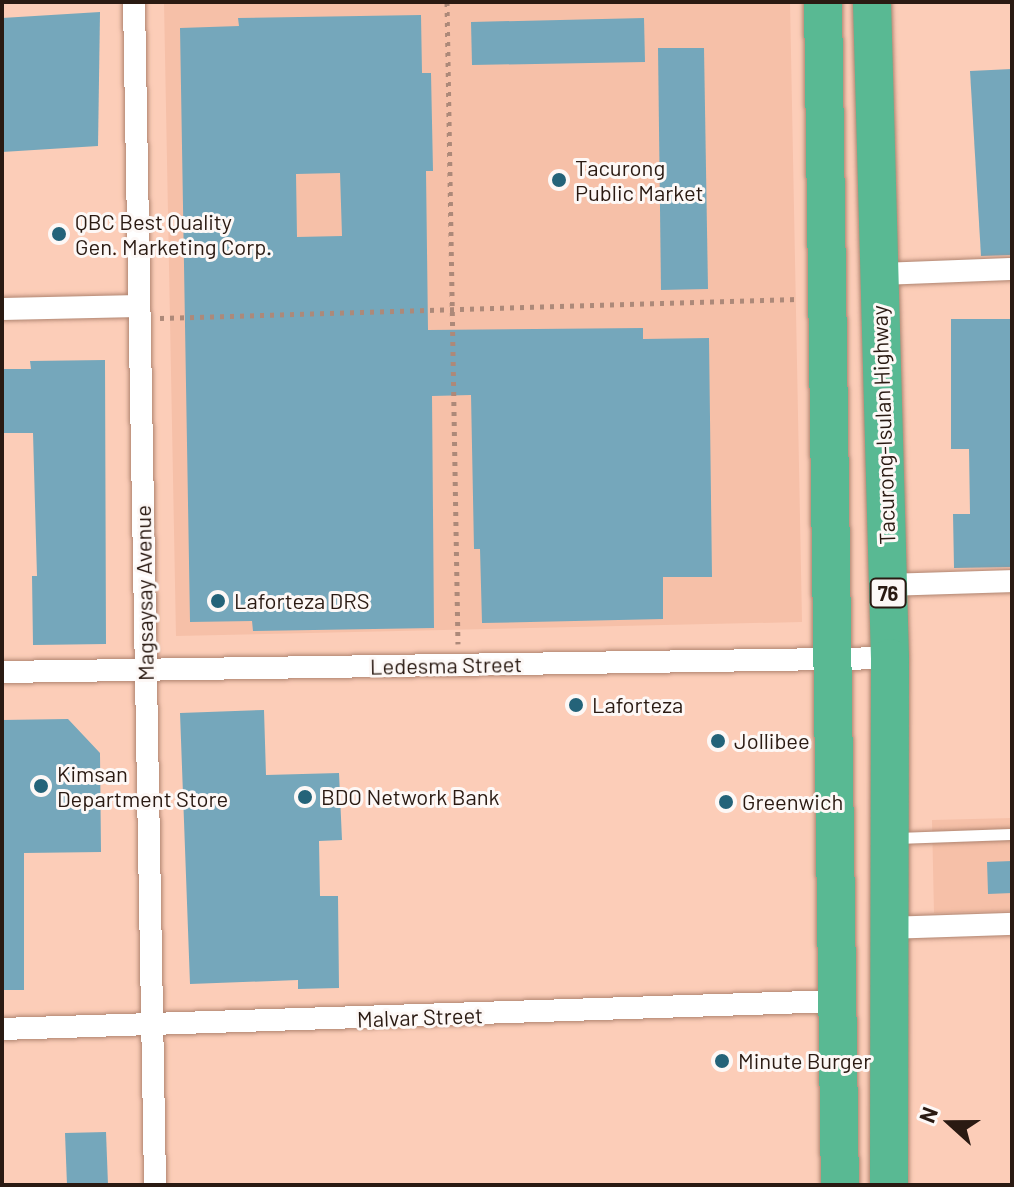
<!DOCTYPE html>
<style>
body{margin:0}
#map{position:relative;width:1014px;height:1187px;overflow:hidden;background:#fccdb8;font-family:Barlow,sans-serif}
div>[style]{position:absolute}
.built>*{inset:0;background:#f6c0a8}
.building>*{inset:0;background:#75a7bb}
.path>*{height:5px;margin-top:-2.5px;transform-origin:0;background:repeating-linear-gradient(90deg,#ad8979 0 4px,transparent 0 10px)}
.roads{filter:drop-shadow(0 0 2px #af8470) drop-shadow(0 0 2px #af8470)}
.lane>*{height:11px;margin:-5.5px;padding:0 5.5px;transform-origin:5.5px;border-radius:5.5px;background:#fff}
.street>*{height:22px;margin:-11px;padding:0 11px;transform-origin:11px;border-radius:11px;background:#fff}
.highway>*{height:38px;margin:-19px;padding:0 19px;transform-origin:19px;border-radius:19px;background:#59b993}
.dots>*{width:22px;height:22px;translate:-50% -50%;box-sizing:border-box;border:4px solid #fdf8f6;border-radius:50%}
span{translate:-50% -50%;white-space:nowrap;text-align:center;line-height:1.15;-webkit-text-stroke:6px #fdf8f6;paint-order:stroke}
.shield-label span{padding:2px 6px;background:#fdf8f6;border:2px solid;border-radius:6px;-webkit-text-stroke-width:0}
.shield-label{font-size:20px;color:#2a1a12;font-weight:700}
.poi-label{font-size:22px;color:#2a1a12}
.left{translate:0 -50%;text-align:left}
.street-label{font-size:22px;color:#2a1a12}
.frame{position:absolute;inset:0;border:4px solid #2a1a12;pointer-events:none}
.north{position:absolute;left:910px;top:1083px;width:80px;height:80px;-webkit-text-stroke:6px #fdf8f6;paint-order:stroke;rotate:291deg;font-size:22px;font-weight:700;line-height:32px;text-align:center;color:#2a1a12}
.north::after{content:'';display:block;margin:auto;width:28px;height:36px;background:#2a1a12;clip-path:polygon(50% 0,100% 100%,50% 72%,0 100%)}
</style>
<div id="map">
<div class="built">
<i style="clip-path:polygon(164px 2px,790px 2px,802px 622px,176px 636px)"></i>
<i style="clip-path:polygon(1012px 818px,1012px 911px,934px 913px,932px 820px)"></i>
</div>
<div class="building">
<i style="clip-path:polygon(100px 12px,98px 146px,2px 152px,2px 18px)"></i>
<i style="clip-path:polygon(evenodd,421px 15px,422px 73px,431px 73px,433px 171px,426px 171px,428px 330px,643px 328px,643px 339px,709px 338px,712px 577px,663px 577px,663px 619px,482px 623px,480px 549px,474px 549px,471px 395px,432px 396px,434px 628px,253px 631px,252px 621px,190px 622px,180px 28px,239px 26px,238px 18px,421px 15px,340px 173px,342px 236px,297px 237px,296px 174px,340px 173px)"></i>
<i style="clip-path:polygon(644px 18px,645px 62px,472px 65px,471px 22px)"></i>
<i style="clip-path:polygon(658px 48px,704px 48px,708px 289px,661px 290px)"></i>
<i style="clip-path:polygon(1012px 69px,1012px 255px,981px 256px,970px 71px)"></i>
<i style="clip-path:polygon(951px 319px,1012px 319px,1012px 567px,954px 568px,953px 514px,970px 514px,969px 449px,951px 449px)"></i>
<i style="clip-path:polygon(105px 360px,106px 644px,33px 645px,32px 576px,37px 576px,33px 433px,2px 433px,2px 369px,31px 369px,30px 361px)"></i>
<i style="clip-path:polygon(264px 710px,266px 775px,339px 773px,342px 840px,319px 841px,320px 896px,338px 896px,339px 988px,298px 989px,298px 980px,190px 984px,180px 713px)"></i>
<i style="clip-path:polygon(68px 719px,100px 753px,101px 852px,24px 853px,24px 990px,2px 990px,2px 720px)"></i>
<i style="clip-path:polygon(1012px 861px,1012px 893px,988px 894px,987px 862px)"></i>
<i style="clip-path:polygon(106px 1132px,108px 1185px,67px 1185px,65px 1133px)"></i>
</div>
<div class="path">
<i style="left:447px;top:2px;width:642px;rotate:89.02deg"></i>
<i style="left:160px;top:318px;width:638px;rotate:-1.71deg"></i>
</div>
<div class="roads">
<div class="lane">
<i style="left:895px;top:838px;width:117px;rotate:-2deg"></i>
</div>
<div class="street">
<i style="left:134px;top:2px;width:1183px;rotate:88.98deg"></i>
<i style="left:879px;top:274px;width:133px;rotate:-2.2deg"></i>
<i style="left:2px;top:309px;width:137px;rotate:-1.3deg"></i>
<i style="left:888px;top:585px;width:124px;rotate:-1.8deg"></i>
<i style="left:2px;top:672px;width:888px;rotate:-0.9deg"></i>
<i style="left:889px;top:928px;width:123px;rotate:-1.9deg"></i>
<i style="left:2px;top:1029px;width:835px;rotate:-1.92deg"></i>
</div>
<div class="highway">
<i style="left:823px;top:2px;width:1183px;rotate:89.18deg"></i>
<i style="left:872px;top:2px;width:656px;rotate:88.43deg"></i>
<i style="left:890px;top:658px;width:527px;rotate:90.11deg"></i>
</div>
</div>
<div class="dots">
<i style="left:559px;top:180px;background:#246379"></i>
<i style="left:59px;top:234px;background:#246379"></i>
<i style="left:218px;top:601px;background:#246379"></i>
<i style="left:576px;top:705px;background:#246379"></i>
<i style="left:718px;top:741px;background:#246379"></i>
<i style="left:41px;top:786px;background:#246379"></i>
<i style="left:305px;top:797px;background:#246379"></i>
<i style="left:726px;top:802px;background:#246379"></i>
<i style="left:722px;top:1061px;background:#246379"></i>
</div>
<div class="shield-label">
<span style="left:888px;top:593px">76</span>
</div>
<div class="poi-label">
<span class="left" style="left:575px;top:180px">Tacurong<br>Public Market</span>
<span class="left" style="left:75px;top:234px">QBC Best Quality<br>Gen. Marketing Corp.</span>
<span class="left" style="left:234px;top:601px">Laforteza DRS</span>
<span class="left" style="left:592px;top:705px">Laforteza</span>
<span class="left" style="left:734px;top:741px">Jollibee</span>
<span class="left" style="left:57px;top:786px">Kimsan<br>Department Store</span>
<span class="left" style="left:321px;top:797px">BDO Network Bank</span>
<span class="left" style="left:742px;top:802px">Greenwich</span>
<span class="left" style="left:738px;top:1061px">Minute Burger</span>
</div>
<div class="street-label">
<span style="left:883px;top:425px;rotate:-92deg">Tacurong-Isulan Highway</span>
<span style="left:144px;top:593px;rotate:-91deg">Magsaysay Avenue</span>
<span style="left:446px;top:665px;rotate:-1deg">Ledesma Street</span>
<span style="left:420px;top:1017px;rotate:-2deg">Malvar Street</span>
</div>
<div class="frame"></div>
<div class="north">N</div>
</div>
